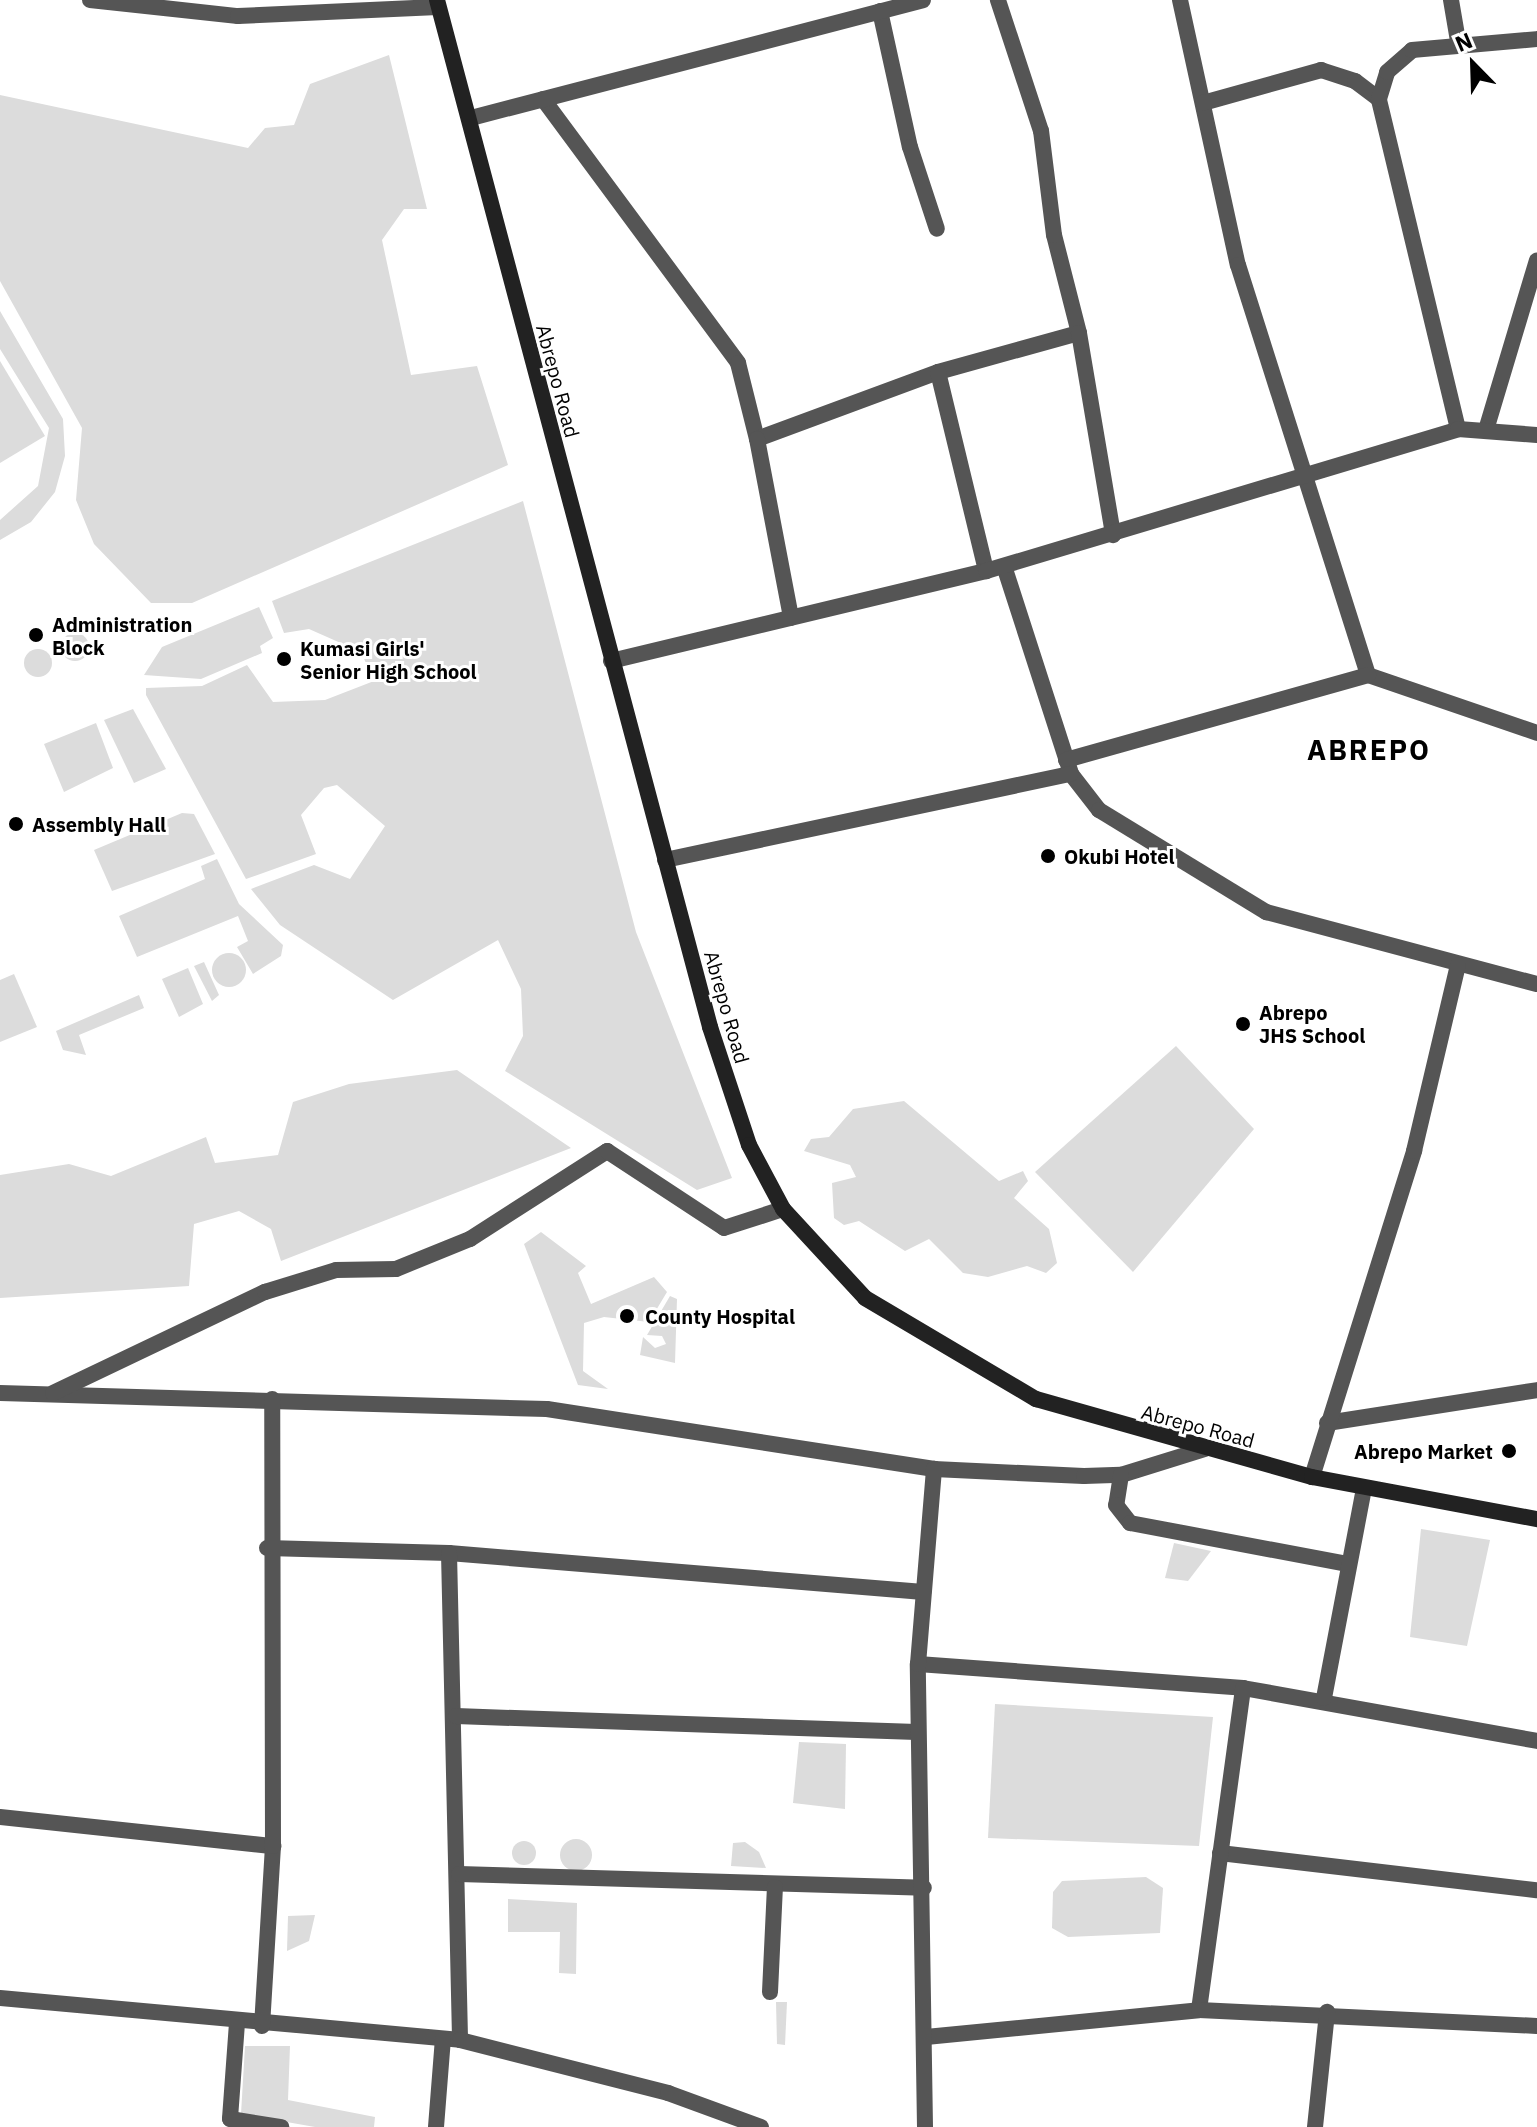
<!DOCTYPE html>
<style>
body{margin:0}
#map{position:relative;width:1537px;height:2127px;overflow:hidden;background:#fff;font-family:"IBM Plex Sans",sans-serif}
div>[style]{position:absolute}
.green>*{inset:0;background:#dcdcdc}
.round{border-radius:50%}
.street>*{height:16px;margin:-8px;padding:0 8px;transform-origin:8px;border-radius:8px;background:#555}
.secondary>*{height:16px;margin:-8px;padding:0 8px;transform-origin:8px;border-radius:8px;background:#222}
.dots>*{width:22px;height:22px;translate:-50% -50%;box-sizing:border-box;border:4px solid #fff;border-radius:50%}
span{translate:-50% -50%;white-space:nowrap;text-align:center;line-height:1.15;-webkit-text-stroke:6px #fff;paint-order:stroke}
.street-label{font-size:20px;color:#000}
.poi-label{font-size:20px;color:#000;font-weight:700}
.left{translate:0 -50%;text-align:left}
.right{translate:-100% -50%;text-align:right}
.district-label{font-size:28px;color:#000;font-weight:700;letter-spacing:2px}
.north{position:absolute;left:1433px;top:24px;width:80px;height:80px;-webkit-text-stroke:6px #fff;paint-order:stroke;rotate:337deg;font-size:22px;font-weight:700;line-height:32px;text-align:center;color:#000}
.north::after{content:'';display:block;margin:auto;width:28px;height:36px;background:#000;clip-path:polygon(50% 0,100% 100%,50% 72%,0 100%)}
</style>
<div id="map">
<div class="green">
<i style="clip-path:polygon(389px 55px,427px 209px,404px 209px,382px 240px,411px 375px,477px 366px,508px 465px,192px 603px,151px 603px,94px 544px,76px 500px,82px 428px,0 281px,0 95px,248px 148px,265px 128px,294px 125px,310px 84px)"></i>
<i style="clip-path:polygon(0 311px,63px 419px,65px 456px,55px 492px,31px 522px,0 540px,0 520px,38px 486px,49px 428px,0 349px)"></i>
<i style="clip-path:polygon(0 361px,45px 436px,0 463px)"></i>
<i style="clip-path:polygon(523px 501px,636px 932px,732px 1178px,697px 1190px,505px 1071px,523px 1036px,521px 989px,498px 940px,393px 1000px,280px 925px,251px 889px,314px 865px,350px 879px,385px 826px,337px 785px,324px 788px,301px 815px,316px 854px,246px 879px,146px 695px,146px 688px,202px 686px,247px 665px,273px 702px,325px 700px,374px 681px,361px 652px,309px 629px,284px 633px,272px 601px)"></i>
<i style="clip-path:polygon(259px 607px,273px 638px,260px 646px,262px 653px,201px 679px,144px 675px,162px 647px)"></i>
<i class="round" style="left:61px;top:633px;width:28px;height:28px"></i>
<i class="round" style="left:24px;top:649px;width:28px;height:28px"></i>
<i style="clip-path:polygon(133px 709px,166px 769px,134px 783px,104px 720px)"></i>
<i style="clip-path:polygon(96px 723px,113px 768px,64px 792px,44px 744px)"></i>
<i style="clip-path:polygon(182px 813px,194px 814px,215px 854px,112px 891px,94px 850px)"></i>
<i style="clip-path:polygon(217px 859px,239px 904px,283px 945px,281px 956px,253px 974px,237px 947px,248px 941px,238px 916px,137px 957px,119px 916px,205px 879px,201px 866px)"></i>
<i class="round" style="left:212px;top:953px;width:34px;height:34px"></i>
<i style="clip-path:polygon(204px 962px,219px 995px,212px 1001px,194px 966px)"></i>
<i style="clip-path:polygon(188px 968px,203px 1004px,179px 1017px,162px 979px)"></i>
<i style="clip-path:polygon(14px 974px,37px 1027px,0 1042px,0 980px)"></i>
<i style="clip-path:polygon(139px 995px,144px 1008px,79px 1035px,86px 1055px,63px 1050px,56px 1031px)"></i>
<i style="clip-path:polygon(1176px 1046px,1254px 1129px,1133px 1272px,1035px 1172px)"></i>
<i style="clip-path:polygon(457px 1070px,571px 1148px,281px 1261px,271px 1229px,239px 1211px,194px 1224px,189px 1286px,0 1298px,0 1175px,69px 1164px,111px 1176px,206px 1137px,215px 1163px,278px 1155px,293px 1102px,349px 1084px)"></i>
<i style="clip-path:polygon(904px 1101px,999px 1181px,1023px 1171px,1028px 1181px,1014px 1198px,1049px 1229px,1057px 1263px,1046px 1273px,1027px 1266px,988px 1277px,963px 1273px,929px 1239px,905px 1251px,859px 1221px,844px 1225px,834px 1218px,832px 1183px,856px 1177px,850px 1165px,804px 1151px,811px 1139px,829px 1137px,853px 1109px)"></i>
<i style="clip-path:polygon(541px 1232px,586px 1266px,578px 1273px,591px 1304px,654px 1277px,667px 1292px,649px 1322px,604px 1317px,584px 1323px,583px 1371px,608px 1389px,578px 1385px,524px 1244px)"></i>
<i style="clip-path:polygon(670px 1296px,677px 1299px,675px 1363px,640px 1355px,643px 1337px,655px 1348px,666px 1344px,662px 1336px,647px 1335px)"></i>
<i style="clip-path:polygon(1421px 1529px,1490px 1540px,1467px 1646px,1410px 1637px)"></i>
<i style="clip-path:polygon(1174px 1543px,1211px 1551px,1188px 1581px,1165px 1578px)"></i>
<i style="clip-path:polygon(995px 1704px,1213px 1717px,1199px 1846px,988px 1838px)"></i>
<i style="clip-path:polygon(799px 1742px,846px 1744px,845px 1809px,793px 1803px)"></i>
<i class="round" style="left:560px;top:1839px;width:32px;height:32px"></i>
<i class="round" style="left:512px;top:1841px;width:24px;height:24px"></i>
<i style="clip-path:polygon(745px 1842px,759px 1852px,766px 1868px,731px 1866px,733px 1843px)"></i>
<i style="clip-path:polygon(1146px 1877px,1163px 1888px,1160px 1933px,1068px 1937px,1052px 1928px,1053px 1892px,1062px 1881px)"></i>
<i style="clip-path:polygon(508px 1899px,577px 1903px,576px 1974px,559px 1973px,560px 1932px,508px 1932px)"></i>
<i style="clip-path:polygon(315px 1915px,309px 1941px,287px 1951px,288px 1916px)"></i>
<i style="clip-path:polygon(776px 2002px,787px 2002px,785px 2045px,777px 2044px)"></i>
<i style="clip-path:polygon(245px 2046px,290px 2046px,288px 2100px,375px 2117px,374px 2127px,315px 2127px,241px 2114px)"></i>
</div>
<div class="street">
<i style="left:90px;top:0;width:149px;rotate:6.2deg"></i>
<i style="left:238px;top:16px;width:200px;rotate:-2.6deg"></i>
<i style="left:1180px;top:0;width:271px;rotate:77.7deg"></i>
<i style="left:1238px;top:265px;width:430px;rotate:72.4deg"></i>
<i style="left:1368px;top:675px;width:179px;rotate:18.9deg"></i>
<i style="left:1451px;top:0;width:42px;rotate:80.3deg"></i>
<i style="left:880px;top:11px;width:139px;rotate:77.6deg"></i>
<i style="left:910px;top:147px;width:86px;rotate:71.8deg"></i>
<i style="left:543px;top:99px;width:328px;rotate:53.5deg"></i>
<i style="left:738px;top:363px;width:78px;rotate:76deg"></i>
<i style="left:757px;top:439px;width:193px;rotate:-20.3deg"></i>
<i style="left:938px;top:372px;width:146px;rotate:-15.5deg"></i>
<i style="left:1079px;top:333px;width:101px;rotate:-104.3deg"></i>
<i style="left:1054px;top:235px;width:105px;rotate:-97.1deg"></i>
<i style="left:1041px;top:131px;width:138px;rotate:-108.2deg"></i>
<i style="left:1203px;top:103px;width:123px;rotate:-15.6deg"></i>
<i style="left:1321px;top:70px;width:36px;rotate:18deg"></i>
<i style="left:1355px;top:81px;width:30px;rotate:37deg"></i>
<i style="left:471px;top:118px;width:467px;rotate:-14.6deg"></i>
<i style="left:1079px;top:333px;width:205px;rotate:80.4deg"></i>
<i style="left:938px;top:372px;width:205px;rotate:76.4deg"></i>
<i style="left:1458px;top:429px;width:339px;rotate:-103.5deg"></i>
<i style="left:1379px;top:99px;width:28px;rotate:-73deg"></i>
<i style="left:1387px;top:72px;width:33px;rotate:-41deg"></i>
<i style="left:1412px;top:50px;width:125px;rotate:-5deg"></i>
<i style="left:1486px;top:430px;width:177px;rotate:-73.3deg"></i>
<i style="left:757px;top:439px;width:182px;rotate:79.2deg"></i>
<i style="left:1004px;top:566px;width:219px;rotate:72.1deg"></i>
<i style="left:1071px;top:774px;width:46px;rotate:52.1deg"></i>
<i style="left:1099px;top:810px;width:196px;rotate:31.4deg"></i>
<i style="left:1266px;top:912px;width:280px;rotate:14.9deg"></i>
<i style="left:611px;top:661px;width:386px;rotate:-13.5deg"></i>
<i style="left:986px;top:571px;width:493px;rotate:-16.7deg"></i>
<i style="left:1458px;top:429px;width:79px;rotate:4.3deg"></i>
<i style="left:1066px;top:760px;width:314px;rotate:-15.7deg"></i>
<i style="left:665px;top:860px;width:415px;rotate:-12deg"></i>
<i style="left:0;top:1393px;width:547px;rotate:1.68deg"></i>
<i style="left:547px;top:1409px;width:392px;rotate:8.8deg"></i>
<i style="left:934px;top:1469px;width:150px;rotate:2.7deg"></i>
<i style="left:1084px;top:1476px;width:37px;rotate:-2deg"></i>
<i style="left:1121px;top:1475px;width:88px;rotate:-17.2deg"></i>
<i style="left:53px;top:1393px;width:235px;rotate:-25.5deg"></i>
<i style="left:265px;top:1292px;width:74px;rotate:-17.2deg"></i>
<i style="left:336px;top:1270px;width:60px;rotate:-1deg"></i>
<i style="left:396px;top:1269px;width:80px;rotate:-22.1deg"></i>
<i style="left:470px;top:1239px;width:163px;rotate:-32.7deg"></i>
<i style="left:607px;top:1151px;width:140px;rotate:33.3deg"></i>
<i style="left:724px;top:1228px;width:62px;rotate:-17.9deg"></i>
<i style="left:1327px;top:1423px;width:213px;rotate:-8.9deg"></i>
<i style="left:1121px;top:1475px;width:30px;rotate:99deg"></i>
<i style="left:1116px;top:1505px;width:23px;rotate:52deg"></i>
<i style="left:1130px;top:1523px;width:222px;rotate:10.7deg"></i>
<i style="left:1312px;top:1477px;width:342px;rotate:-72.6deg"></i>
<i style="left:1414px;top:1151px;width:191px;rotate:-76.7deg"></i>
<i style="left:267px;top:1548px;width:182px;rotate:1.6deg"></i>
<i style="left:449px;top:1553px;width:476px;rotate:4.7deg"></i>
<i style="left:449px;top:1553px;width:487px;rotate:88.7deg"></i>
<i style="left:918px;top:1664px;width:326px;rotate:4.2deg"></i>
<i style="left:1243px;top:1688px;width:299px;rotate:10.2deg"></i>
<i style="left:1324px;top:1698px;width:214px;rotate:-79.2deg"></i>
<i style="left:456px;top:1716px;width:461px;rotate:2deg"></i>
<i style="left:0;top:1817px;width:275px;rotate:6.1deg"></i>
<i style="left:1220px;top:1853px;width:319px;rotate:6.7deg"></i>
<i style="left:459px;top:1874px;width:465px;rotate:1.7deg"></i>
<i style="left:770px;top:1992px;width:105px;rotate:-87.3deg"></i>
<i style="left:0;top:1998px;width:462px;rotate:5.2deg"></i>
<i style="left:460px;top:2040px;width:215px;rotate:14.3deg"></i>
<i style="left:668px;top:2093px;width:99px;rotate:20.1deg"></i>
<i style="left:1199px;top:2010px;width:325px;rotate:-82.2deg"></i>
<i style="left:237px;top:2023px;width:96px;rotate:94.2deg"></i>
<i style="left:230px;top:2119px;width:52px;rotate:8.9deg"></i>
<i style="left:262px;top:2026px;width:180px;rotate:-86.5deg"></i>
<i style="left:273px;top:1846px;width:447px;rotate:-90.1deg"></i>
<i style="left:926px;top:2037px;width:274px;rotate:-5.6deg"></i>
<i style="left:1199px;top:2010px;width:338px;rotate:2.7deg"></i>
<i style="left:436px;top:2127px;width:88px;rotate:-85.5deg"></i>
<i style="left:925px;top:2127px;width:463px;rotate:-90.9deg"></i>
<i style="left:918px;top:1664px;width:196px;rotate:-85.3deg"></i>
<i style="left:1315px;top:2127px;width:116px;rotate:-84deg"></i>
</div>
<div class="secondary">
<i style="left:437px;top:0;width:1063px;rotate:75.11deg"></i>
<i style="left:710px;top:1027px;width:124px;rotate:71.7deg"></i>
<i style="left:749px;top:1145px;width:72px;rotate:62deg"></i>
<i style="left:783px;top:1209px;width:121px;rotate:47.3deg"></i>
<i style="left:865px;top:1298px;width:199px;rotate:30.6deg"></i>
<i style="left:1036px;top:1399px;width:287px;rotate:15.8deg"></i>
<i style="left:1312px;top:1477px;width:229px;rotate:10.6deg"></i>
</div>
<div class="dots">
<i style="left:36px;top:635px;background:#000"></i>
<i style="left:284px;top:659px;background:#000"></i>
<i style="left:16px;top:824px;background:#000"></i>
<i style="left:1048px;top:856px;background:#000"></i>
<i style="left:1243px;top:1024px;background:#000"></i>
<i style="left:627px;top:1316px;background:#000"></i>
<i style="left:1509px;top:1451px;background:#000"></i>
</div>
<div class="street-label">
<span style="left:558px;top:381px;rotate:75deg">Abrepo Road</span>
<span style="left:727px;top:1007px;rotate:74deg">Abrepo Road</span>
<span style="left:1198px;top:1426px;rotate:15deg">Abrepo Road</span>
</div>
<div class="poi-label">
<span class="left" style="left:52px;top:636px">Administration<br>Block</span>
<span class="left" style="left:300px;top:660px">Kumasi Girls'<br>Senior High School</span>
<span class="left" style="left:32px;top:824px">Assembly Hall</span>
<span class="left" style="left:1064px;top:856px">Okubi Hotel</span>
<span class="left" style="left:1259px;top:1024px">Abrepo<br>JHS School</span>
<span class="left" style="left:645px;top:1316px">County Hospital</span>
<span class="right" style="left:1493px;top:1451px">Abrepo Market</span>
</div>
<div class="district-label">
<span style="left:1369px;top:750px">ABREPO</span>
</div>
<div class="north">N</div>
</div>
